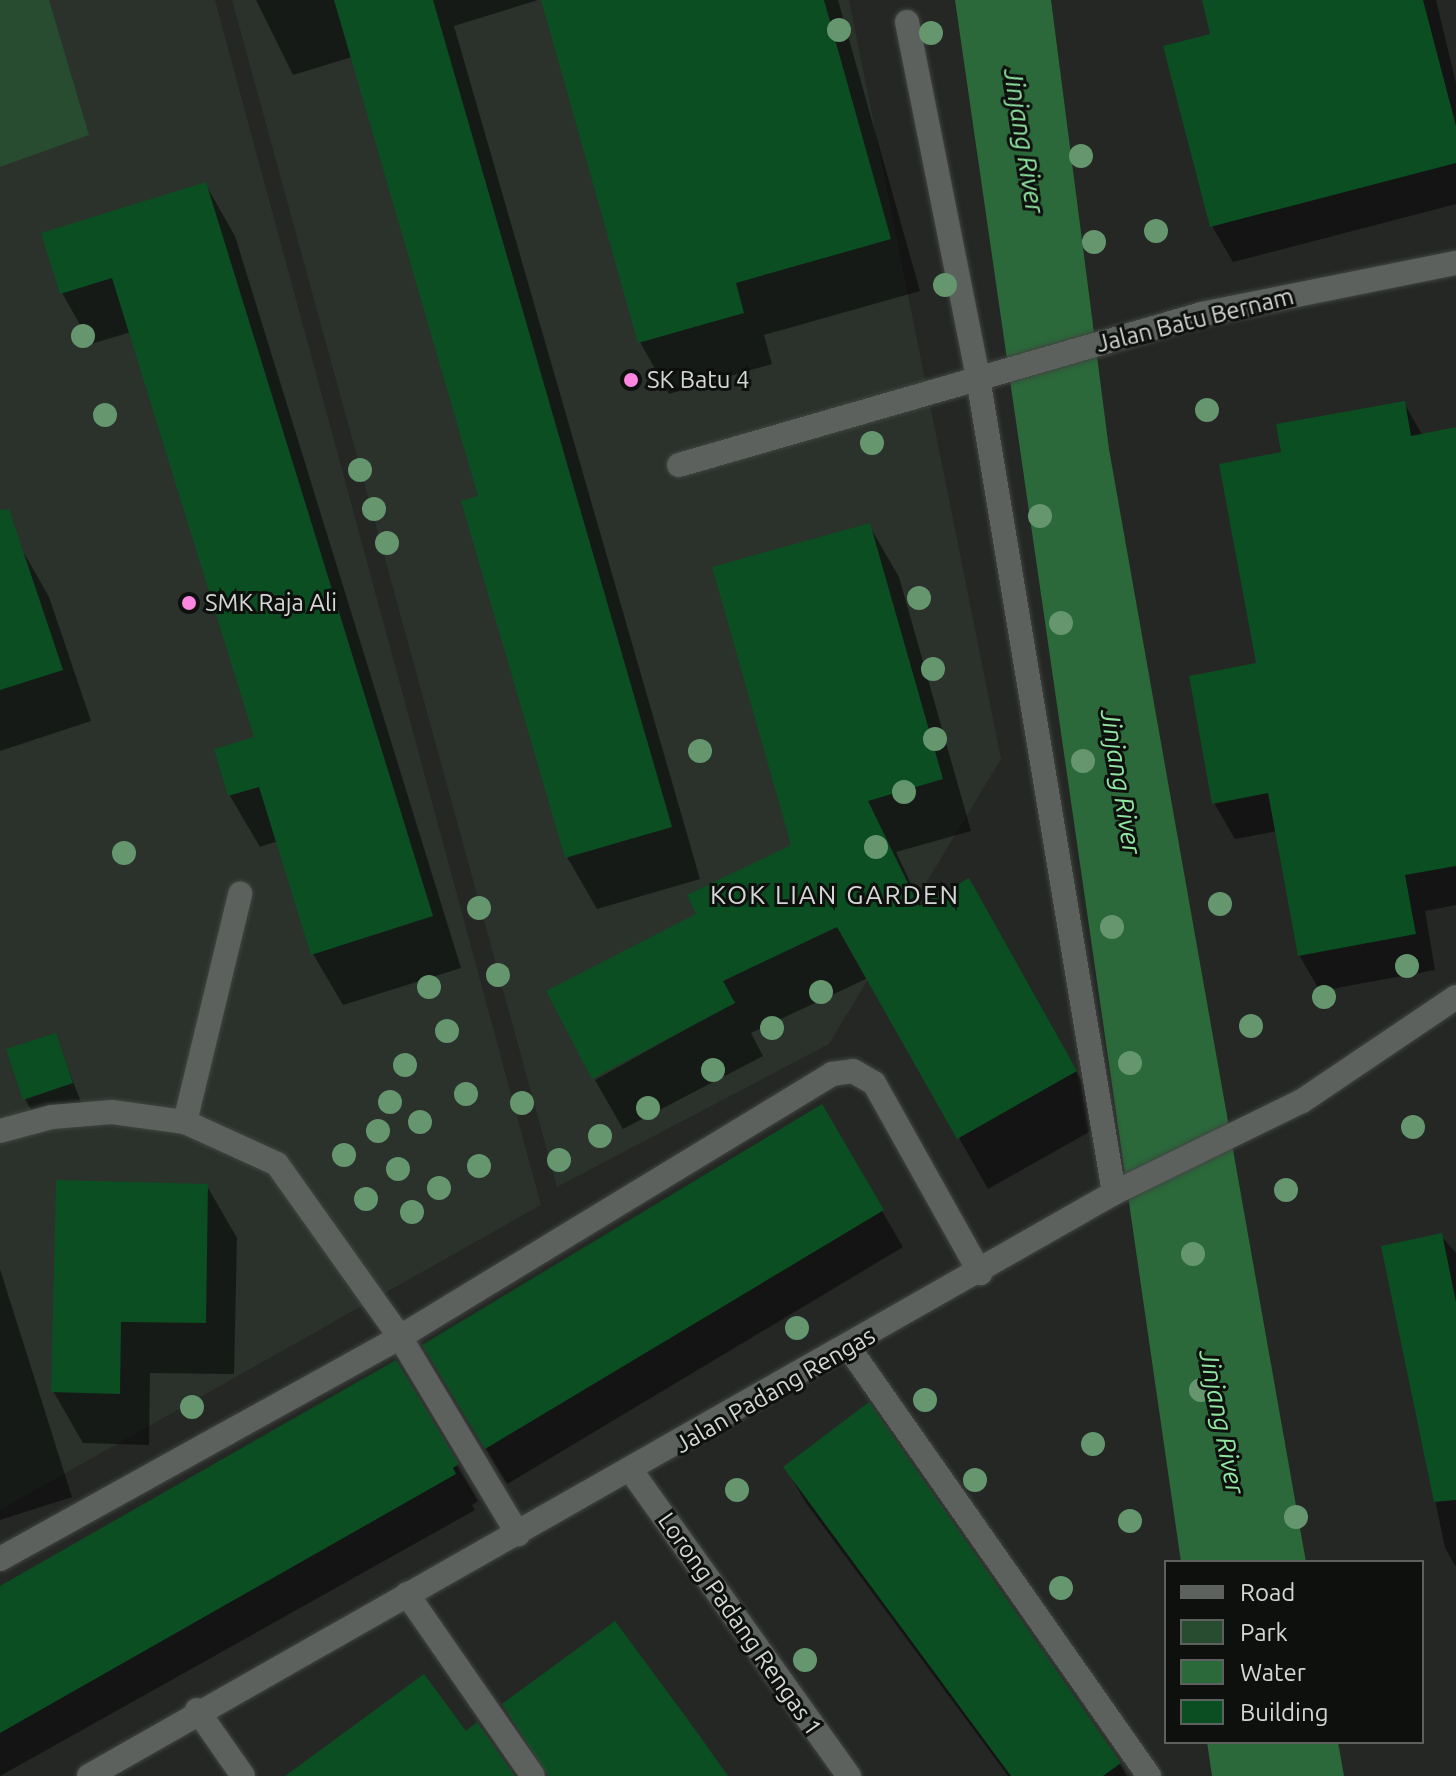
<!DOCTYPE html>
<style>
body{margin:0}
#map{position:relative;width:1456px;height:1776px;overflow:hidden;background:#242724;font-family:Ubuntu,sans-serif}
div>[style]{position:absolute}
.built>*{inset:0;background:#2a322b}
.green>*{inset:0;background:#274c2f}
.water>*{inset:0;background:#2b683a}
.shadow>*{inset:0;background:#0007}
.building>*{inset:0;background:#0b4e22}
.roads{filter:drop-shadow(0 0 2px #414441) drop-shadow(0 0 2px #414441)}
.minor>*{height:24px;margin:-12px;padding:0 12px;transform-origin:12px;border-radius:12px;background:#5d615e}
.trees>*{width:24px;height:24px;margin:-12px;border-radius:50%;background:#65966e}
.dots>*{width:22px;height:22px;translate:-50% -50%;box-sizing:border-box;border:4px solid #0e100e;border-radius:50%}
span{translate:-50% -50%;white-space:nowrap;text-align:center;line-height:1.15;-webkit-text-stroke:6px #0e100e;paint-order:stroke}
.street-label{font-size:24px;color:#d4d7d5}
.poi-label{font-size:24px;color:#d4d7d5}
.left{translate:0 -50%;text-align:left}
.water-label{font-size:26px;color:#91e7a2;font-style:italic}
.neighbourhood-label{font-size:26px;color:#d4d7d5;letter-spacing:2px}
.legend{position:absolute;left:1164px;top:1560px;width:260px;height:184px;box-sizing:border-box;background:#0e100e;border:2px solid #5d605e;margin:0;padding:10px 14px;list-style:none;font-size:24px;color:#d4d7d5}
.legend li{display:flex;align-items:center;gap:16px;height:40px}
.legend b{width:40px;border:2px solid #5d605e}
</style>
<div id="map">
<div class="built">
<i style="clip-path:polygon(0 0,215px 0,541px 1205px,0 1510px)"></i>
<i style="clip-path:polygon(232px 0,849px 0,1001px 759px,829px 1044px,557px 1187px)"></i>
</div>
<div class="green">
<i style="clip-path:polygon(0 0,49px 0,89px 135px,0 167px)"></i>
</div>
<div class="water">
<i style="clip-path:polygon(955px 0,1051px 0,1109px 449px,1306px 1562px,1181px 1562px)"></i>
<i style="clip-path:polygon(1207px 1742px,1338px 1742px,1344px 1776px,1212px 1776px)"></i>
</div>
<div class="shadow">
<i style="clip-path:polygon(256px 0,538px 0,454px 26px,700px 879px,597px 909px,567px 857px,480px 498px,352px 57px,293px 75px)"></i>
<i style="clip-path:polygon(543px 0,838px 0,920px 291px,764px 335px,772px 364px,669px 394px,640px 342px)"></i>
<i style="clip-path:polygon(1204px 0,1436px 0,1456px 83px,1456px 204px,1233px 262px,1212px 226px,1213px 35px)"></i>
<i style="clip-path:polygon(206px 185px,235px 236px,461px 968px,343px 1005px,313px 954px,278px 841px,260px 847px,230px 796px,216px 750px,257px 738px,131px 332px,91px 344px,62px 293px)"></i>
<i style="clip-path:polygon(1404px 403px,1423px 436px,1456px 429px,1456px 905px,1425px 911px,1435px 970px,1320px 991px,1299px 955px,1277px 831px,1235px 839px,1214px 803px,1259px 665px,1283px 454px)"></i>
<i style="clip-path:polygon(869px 525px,899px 577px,971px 831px,896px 852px,922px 907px,998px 932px,1105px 1123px,988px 1189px,868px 978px,751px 1033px,763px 1056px,623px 1129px,595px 1080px,743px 997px,593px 1076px,698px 915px,793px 846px)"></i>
<i style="clip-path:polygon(20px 546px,49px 597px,91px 721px,0 751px,0 552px)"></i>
<i style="clip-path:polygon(55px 1035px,81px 1102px,35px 1117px,25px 1099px)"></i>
<i style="clip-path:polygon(821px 1107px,903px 1247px,507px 1484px,445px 1381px)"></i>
<i style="clip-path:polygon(207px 1186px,237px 1238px,234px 1374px,150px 1373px,149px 1445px,83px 1443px,53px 1391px)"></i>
<i style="clip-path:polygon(1441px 1236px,1456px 1253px,1456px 1567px,1445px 1548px,1383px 1247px)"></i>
<i style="clip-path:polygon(0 1269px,72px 1497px,0 1520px)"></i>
<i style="clip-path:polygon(396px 1363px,478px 1501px,472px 1505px,475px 1510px,0 1776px,0 1588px)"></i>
<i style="clip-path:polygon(785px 1467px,1120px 1764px,1127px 1776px,1008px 1776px,806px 1503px)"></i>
</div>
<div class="building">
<i style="clip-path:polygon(334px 0,433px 0,672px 827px,565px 858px,461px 501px,478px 496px)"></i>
<i style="clip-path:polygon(541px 0,824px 0,891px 239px,736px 283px,744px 313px,638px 343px)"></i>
<i style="clip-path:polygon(1202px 0,1423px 0,1456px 126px,1456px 163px,1210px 227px,1163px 46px,1210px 34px)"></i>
<i style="clip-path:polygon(206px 182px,433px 916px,311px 955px,259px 787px,228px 796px,214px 749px,254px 737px,112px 278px,60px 294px,41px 233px)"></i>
<i style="clip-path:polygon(1405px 401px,1411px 436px,1456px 427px,1456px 866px,1405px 875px,1416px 934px,1298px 956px,1268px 793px,1212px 804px,1189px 676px,1256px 663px,1219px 464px,1281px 452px,1276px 424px)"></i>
<i style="clip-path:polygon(9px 509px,63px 670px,0 690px,0 510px)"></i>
<i style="clip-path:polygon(870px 523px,943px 779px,868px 801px,919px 906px,969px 878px,1077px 1071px,957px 1139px,837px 927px,723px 981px,735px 1003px,592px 1079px,546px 991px,696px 914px,687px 895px,791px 845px,712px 567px)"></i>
<i style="clip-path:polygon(56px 1033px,73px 1083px,23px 1100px,6px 1049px)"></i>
<i style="clip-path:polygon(822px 1104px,884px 1210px,485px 1449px,422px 1345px)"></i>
<i style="clip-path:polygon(56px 1180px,208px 1184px,206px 1323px,121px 1322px,120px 1394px,51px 1392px)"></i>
<i style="clip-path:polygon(1442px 1233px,1456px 1302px,1456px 1500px,1434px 1502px,1381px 1246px)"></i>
<i style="clip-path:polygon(396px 1360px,459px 1464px,453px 1468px,456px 1474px,0 1733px,0 1586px)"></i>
<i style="clip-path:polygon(869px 1402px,1121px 1763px,1103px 1776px,1011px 1776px,783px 1467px)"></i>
<i style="clip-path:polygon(615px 1621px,694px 1728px,728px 1776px,548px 1776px,502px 1704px)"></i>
<i style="clip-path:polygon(424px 1674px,466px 1731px,477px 1722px,515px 1776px,285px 1776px)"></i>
</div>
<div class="roads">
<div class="minor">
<i style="left:907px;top:22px;width:363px;rotate:78.7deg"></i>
<i style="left:978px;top:378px;width:826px;rotate:80.53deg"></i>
<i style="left:679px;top:465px;width:544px;rotate:-16.1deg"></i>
<i style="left:1202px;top:314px;width:259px;rotate:-11.4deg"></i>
<i style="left:185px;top:1122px;width:235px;rotate:-76.4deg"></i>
<i style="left:0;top:1131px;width:54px;rotate:-15.1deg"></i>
<i style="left:52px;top:1117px;width:60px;rotate:-4.8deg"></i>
<i style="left:112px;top:1112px;width:74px;rotate:7.8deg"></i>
<i style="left:185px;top:1122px;width:101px;rotate:24.5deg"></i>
<i style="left:277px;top:1164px;width:212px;rotate:54.6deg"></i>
<i style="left:400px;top:1337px;width:230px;rotate:59.1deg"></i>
<i style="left:849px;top:1348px;width:523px;rotate:54.97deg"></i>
<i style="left:632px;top:1472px;width:374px;rotate:54.5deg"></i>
<i style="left:0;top:1559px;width:457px;rotate:-29deg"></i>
<i style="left:400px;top:1337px;width:506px;rotate:-31.33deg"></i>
<i style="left:832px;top:1074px;width:21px;rotate:-8deg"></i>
<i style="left:853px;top:1071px;width:24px;rotate:30deg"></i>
<i style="left:874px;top:1083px;width:218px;rotate:60.8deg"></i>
<i style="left:407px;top:1594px;width:221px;rotate:55.3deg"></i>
<i style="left:197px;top:1710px;width:80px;rotate:55.1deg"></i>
<i style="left:89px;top:1776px;width:1179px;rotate:-29.63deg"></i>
<i style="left:1114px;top:1193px;width:209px;rotate:-26.1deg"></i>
<i style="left:1302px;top:1101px;width:186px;rotate:-34deg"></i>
</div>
</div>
<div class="trees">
<i style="left:839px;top:30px"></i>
<i style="left:931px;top:33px"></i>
<i style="left:1081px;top:156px"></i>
<i style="left:1156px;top:231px"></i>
<i style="left:1094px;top:242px"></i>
<i style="left:945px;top:285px"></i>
<i style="left:83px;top:336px"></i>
<i style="left:1207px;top:410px"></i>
<i style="left:105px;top:415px"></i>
<i style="left:872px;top:443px"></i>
<i style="left:360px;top:470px"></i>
<i style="left:374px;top:509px"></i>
<i style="left:1040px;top:516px"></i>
<i style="left:387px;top:543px"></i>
<i style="left:919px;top:598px"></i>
<i style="left:1061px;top:623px"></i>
<i style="left:933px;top:669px"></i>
<i style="left:935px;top:739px"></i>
<i style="left:700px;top:751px"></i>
<i style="left:1083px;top:761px"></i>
<i style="left:904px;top:792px"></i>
<i style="left:876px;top:847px"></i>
<i style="left:124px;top:853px"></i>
<i style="left:1220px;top:904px"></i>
<i style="left:479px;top:908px"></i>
<i style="left:1112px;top:927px"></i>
<i style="left:1407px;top:966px"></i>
<i style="left:498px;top:975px"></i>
<i style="left:429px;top:987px"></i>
<i style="left:821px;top:992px"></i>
<i style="left:1324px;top:997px"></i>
<i style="left:1251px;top:1026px"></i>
<i style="left:772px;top:1028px"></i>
<i style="left:447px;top:1031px"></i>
<i style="left:1130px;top:1063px"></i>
<i style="left:405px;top:1065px"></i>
<i style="left:713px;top:1070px"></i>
<i style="left:466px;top:1094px"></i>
<i style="left:390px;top:1102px"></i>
<i style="left:522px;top:1103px"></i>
<i style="left:648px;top:1108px"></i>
<i style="left:420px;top:1122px"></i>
<i style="left:1413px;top:1127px"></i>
<i style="left:378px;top:1131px"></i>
<i style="left:600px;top:1136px"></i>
<i style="left:344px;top:1155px"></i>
<i style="left:559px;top:1160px"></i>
<i style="left:479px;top:1166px"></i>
<i style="left:398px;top:1169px"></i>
<i style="left:439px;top:1188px"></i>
<i style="left:1286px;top:1190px"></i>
<i style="left:366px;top:1199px"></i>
<i style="left:412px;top:1212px"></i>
<i style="left:1193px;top:1254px"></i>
<i style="left:797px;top:1328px"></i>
<i style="left:1201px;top:1390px"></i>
<i style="left:925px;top:1400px"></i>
<i style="left:192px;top:1407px"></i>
<i style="left:1093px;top:1444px"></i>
<i style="left:975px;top:1480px"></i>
<i style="left:737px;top:1490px"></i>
<i style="left:1296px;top:1517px"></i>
<i style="left:1130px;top:1521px"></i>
<i style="left:1061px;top:1588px"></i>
<i style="left:805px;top:1660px"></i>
</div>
<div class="dots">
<i style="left:631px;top:380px;background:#fd86e1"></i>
<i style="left:189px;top:603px;background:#fd86e1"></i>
</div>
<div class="street-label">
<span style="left:1195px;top:320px;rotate:-14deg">Jalan Batu Bernam</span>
<span style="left:775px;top:1390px;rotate:-30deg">Jalan Padang Rengas</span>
<span style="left:740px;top:1624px;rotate:55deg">Lorong Padang Rengas 1</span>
</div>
<div class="poi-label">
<span class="left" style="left:647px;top:380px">SK Batu 4</span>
<span class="left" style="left:205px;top:603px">SMK Raja Ali</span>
</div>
<div class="water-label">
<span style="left:1024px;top:141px;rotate:81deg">Jinjang River</span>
<span style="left:1121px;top:782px;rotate:81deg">Jinjang River</span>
<span style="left:1222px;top:1422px;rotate:79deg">Jinjang River</span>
</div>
<div class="neighbourhood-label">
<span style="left:835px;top:895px">KOK LIAN GARDEN</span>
</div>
<ul class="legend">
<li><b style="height:10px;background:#5d615e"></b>Road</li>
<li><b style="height:22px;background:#274c2f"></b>Park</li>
<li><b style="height:22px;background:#2b683a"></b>Water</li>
<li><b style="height:22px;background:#0b4e22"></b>Building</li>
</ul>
</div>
